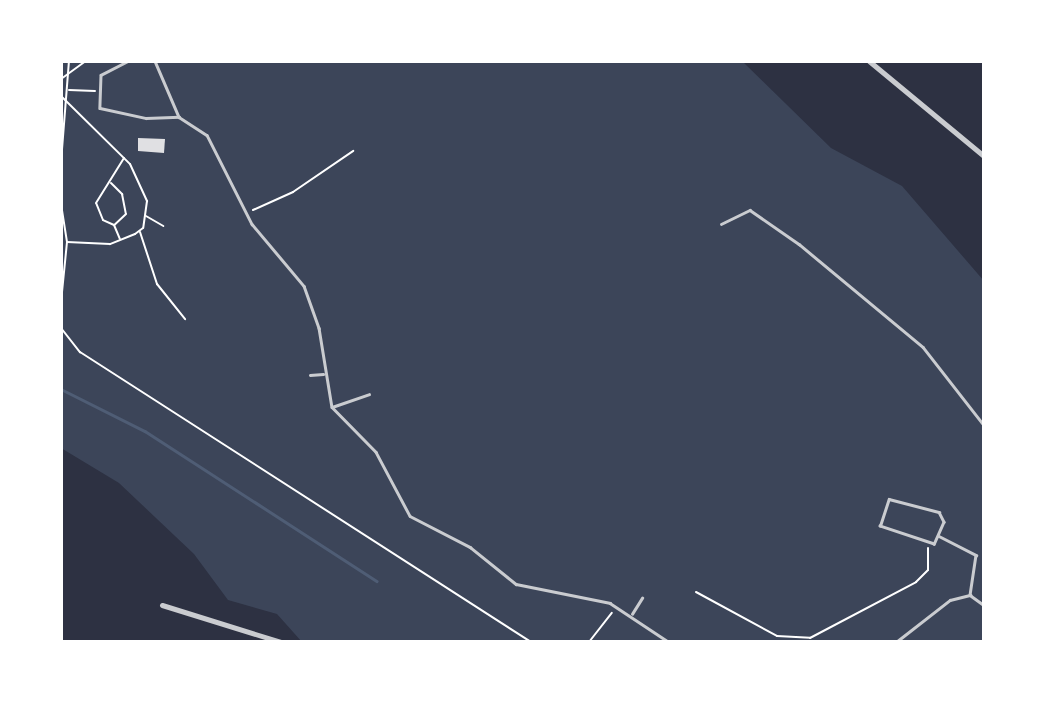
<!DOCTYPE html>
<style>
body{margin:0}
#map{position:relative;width:1045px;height:703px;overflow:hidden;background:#2d3142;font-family:"Nunito Sans",sans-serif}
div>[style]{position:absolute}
.green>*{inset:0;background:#3c4559}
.stream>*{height:2.5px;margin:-1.25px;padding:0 1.25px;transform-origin:1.25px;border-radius:1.25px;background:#4f5d75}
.building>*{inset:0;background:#e0e0e3}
.path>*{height:2px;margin:-1px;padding:0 1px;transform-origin:1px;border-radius:1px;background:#fff}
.service>*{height:2.5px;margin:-1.25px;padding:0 1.25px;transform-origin:1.25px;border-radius:1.25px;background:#caccd0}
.minor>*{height:5px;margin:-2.5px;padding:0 2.5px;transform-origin:2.5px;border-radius:2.5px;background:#caccd0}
span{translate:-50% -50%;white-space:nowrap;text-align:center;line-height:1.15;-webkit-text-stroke:5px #fff;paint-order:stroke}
.frame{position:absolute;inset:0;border:63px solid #fff;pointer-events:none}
</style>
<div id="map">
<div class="green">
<i style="clip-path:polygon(61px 61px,742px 61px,831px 148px,902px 186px,984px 281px,984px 642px,302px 642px,277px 614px,228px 600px,194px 554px,119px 483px,61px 448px)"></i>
</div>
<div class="stream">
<i style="left:61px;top:389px;width:94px;rotate:26.6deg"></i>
<i style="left:145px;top:431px;width:276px;rotate:32.9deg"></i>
</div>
<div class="building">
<i style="clip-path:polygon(138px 138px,165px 139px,164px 153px,138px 151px)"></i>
</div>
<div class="path">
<i style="left:61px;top:79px;width:31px;rotate:-36deg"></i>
<i style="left:69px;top:90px;width:26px;rotate:2deg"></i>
<i style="left:61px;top:96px;width:97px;rotate:44.6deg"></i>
<i style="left:130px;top:164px;width:41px;rotate:65.3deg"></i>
<i style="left:147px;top:201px;width:27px;rotate:98deg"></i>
<i style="left:143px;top:228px;width:10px;rotate:143deg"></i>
<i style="left:135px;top:234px;width:27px;rotate:158deg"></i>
<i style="left:110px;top:244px;width:43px;rotate:-177.3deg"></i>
<i style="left:61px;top:162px;width:101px;rotate:-85.5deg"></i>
<i style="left:111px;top:183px;width:16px;rotate:45deg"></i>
<i style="left:122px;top:194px;width:20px;rotate:79deg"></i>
<i style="left:126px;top:214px;width:16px;rotate:137deg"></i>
<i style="left:114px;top:225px;width:12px;rotate:-156deg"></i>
<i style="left:103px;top:220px;width:18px;rotate:-112deg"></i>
<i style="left:96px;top:203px;width:53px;rotate:-58.1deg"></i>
<i style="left:61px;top:204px;width:38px;rotate:81deg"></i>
<i style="left:67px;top:242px;width:60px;rotate:95.7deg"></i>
<i style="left:253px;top:210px;width:44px;rotate:-24.2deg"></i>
<i style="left:293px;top:192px;width:73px;rotate:-34.3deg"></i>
<i style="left:146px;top:216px;width:20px;rotate:30deg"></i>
<i style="left:114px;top:225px;width:15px;rotate:67deg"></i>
<i style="left:140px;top:232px;width:55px;rotate:71.9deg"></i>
<i style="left:157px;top:284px;width:45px;rotate:51.3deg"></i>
<i style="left:61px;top:328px;width:31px;rotate:52deg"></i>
<i style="left:80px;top:352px;width:536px;rotate:32.74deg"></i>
<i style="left:696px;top:592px;width:92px;rotate:28.5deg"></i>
<i style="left:777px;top:636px;width:33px;rotate:3deg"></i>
<i style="left:810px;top:638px;width:120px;rotate:-27.8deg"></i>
<i style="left:916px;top:582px;width:17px;rotate:-45deg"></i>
<i style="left:928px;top:570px;width:22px;rotate:-90deg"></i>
<i style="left:589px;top:642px;width:37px;rotate:-52deg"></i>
</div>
<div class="service">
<i style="left:129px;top:61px;width:31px;rotate:153deg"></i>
<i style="left:101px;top:75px;width:33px;rotate:92deg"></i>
<i style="left:100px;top:108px;width:47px;rotate:12.3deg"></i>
<i style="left:146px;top:118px;width:33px;rotate:-2deg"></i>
<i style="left:179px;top:117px;width:33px;rotate:33deg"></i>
<i style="left:207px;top:135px;width:100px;rotate:63.2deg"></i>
<i style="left:252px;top:224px;width:81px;rotate:50deg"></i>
<i style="left:304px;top:286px;width:45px;rotate:70.3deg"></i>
<i style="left:319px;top:328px;width:80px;rotate:80.7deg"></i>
<i style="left:332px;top:407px;width:63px;rotate:45.6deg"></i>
<i style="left:376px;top:452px;width:72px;rotate:62deg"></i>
<i style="left:410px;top:516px;width:68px;rotate:27.3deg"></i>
<i style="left:470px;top:547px;width:59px;rotate:38.8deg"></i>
<i style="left:516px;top:584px;width:96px;rotate:11.4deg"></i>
<i style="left:610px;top:603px;width:71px;rotate:33.5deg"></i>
<i style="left:155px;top:61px;width:61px;rotate:66.8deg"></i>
<i style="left:721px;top:224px;width:32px;rotate:-26deg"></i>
<i style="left:750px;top:210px;width:60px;rotate:34.8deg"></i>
<i style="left:799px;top:244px;width:161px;rotate:39.7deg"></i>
<i style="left:923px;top:347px;width:99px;rotate:52deg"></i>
<i style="left:310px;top:375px;width:13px;rotate:-4deg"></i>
<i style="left:332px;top:407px;width:39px;rotate:-19deg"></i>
<i style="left:889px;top:499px;width:52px;rotate:14.6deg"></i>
<i style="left:939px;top:512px;width:11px;rotate:63deg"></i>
<i style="left:944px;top:522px;width:24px;rotate:114deg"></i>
<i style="left:934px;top:544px;width:57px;rotate:-161.6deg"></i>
<i style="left:880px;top:526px;width:28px;rotate:-72deg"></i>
<i style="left:939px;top:536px;width:42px;rotate:27.2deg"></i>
<i style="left:976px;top:555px;width:40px;rotate:98.5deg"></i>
<i style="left:632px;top:614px;width:19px;rotate:-58deg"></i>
<i style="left:896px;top:642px;width:68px;rotate:-37.9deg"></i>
<i style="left:950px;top:600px;width:21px;rotate:-14deg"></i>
<i style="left:970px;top:595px;width:17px;rotate:36deg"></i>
</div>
<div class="minor">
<i style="left:869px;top:61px;width:149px;rotate:39.6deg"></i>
<i style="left:162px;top:605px;width:125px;rotate:17.3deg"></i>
</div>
<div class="frame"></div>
</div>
